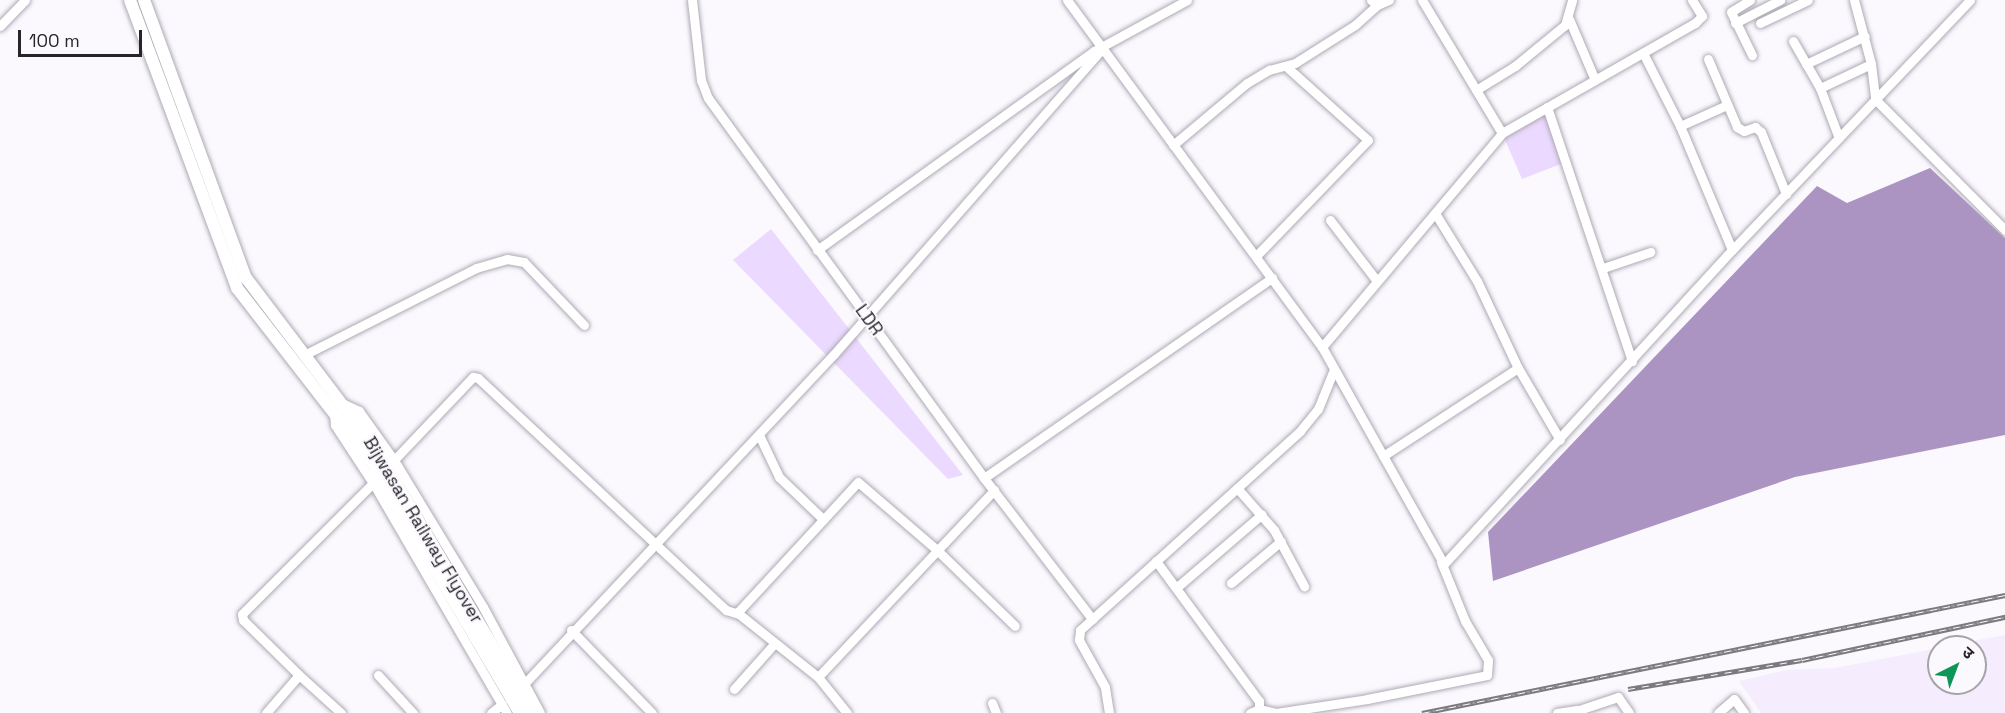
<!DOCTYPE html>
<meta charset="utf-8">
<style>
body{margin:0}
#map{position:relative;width:2005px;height:713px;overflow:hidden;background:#fbf9fe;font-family:"Space Grotesk","Noto Sans Devanagari",sans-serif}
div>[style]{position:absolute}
.built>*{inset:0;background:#f5ecfe}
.green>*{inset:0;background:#ecd9ff}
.water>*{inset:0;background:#ab94c1}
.roads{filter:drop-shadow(0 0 2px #aea9b4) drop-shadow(0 0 2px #aea9b4)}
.minor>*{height:9px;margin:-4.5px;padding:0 4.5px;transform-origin:4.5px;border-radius:4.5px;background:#fff}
.secondary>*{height:12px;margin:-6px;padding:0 6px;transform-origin:6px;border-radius:6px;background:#fff}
.rail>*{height:4.5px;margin-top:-2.25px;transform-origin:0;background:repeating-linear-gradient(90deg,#fbf9fe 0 7px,#7c7a7f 0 14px);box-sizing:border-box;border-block:2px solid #7c7a7f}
span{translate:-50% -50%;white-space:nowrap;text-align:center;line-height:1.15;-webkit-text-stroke:4.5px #fbf9fe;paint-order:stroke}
.street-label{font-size:18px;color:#272529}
.north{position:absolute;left:1927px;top:635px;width:60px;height:60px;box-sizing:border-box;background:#fbf9fe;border:2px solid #a6a4a9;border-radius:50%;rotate:42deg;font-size:16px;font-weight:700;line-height:24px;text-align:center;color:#272529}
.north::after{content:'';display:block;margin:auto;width:21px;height:27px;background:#0c9758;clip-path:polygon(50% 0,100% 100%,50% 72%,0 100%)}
.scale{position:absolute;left:18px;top:30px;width:124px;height:27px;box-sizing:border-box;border:3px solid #272529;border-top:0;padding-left:8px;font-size:18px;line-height:21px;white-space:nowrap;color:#272529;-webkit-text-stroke:4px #fbf9fe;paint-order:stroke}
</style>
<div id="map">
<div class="built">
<i style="clip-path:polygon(2005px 635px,2005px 713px,1761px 713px,1739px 681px,1786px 670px,1835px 668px,1939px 648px,1939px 683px,1975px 683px,1975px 647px,1943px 647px)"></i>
</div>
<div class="green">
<i style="clip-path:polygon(1547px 107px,1566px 162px,1522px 179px,1502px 133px)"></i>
<i style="clip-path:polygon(771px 229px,963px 475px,948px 479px,733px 260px)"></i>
</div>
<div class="water">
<i style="clip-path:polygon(1930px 168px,2005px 238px,2005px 435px,1795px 477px,1493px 581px,1488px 532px,1817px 186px,1847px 203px)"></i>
</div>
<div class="roads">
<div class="minor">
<i style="left:692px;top:0;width:81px;rotate:83.6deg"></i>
<i style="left:701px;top:80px;width:19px;rotate:69deg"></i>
<i style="left:708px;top:98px;width:470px;rotate:54deg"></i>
<i style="left:984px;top:478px;width:178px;rotate:52.5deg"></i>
<i style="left:1067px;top:0;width:431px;rotate:53.7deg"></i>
<i style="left:1322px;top:347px;width:249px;rotate:60.7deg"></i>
<i style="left:1444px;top:564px;width:426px;rotate:-47.5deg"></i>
<i style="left:1732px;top:250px;width:345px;rotate:-46.4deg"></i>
<i style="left:1371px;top:0;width:8px;rotate:40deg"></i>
<i style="left:1377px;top:5px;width:13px;rotate:-23deg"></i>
<i style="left:1422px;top:0;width:155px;rotate:59deg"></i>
<i style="left:1750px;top:0;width:22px;rotate:148deg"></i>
<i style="left:1731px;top:12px;width:48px;rotate:64deg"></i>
<i style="left:1854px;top:0;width:66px;rotate:75.1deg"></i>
<i style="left:1871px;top:64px;width:35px;rotate:83deg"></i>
<i style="left:1875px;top:99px;width:185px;rotate:45.2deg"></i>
<i style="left:1569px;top:19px;width:66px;rotate:66.9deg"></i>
<i style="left:1735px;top:23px;width:51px;rotate:-27.1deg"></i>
<i style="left:1760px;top:23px;width:53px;rotate:-25.6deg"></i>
<i style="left:0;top:26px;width:36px;rotate:-46deg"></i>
<i style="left:1793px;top:41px;width:54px;rotate:60.1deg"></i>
<i style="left:1820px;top:88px;width:53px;rotate:69.2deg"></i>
<i style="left:1643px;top:53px;width:82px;rotate:63.1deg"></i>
<i style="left:1680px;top:126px;width:134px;rotate:67.2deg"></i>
<i style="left:1708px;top:59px;width:74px;rotate:66.9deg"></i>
<i style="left:1737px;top:127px;width:8px;rotate:30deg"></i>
<i style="left:1744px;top:131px;width:12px;rotate:-20deg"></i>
<i style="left:1755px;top:127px;width:8px;rotate:40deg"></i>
<i style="left:1761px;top:132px;width:67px;rotate:68deg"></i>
<i style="left:1806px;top:64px;width:65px;rotate:-25.4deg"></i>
<i style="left:1820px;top:88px;width:56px;rotate:-25.2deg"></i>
<i style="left:1476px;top:90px;width:46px;rotate:-31.6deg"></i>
<i style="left:1515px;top:66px;width:65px;rotate:-39.4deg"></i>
<i style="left:1565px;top:25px;width:26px;rotate:-74deg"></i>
<i style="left:1547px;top:107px;width:268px;rotate:71.5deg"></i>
<i style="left:1680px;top:126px;width:51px;rotate:-24.1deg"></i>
<i style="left:1173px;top:145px;width:97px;rotate:-40deg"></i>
<i style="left:1247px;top:83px;width:26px;rotate:-31deg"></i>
<i style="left:1269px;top:70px;width:27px;rotate:-15deg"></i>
<i style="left:1295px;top:63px;width:71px;rotate:-32.3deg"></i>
<i style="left:1355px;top:25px;width:30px;rotate:-42deg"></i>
<i style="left:1435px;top:213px;width:80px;rotate:58.3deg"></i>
<i style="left:1477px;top:281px;width:96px;rotate:64.8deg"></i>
<i style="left:1518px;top:368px;width:83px;rotate:59.7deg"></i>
<i style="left:1330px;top:220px;width:77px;rotate:52.4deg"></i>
<i style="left:817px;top:250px;width:341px;rotate:-35.7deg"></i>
<i style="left:1094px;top:51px;width:106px;rotate:-28.7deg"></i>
<i style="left:1256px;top:256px;width:161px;rotate:-46deg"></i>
<i style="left:1368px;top:140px;width:109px;rotate:-138deg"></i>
<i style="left:1603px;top:268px;width:50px;rotate:-18.8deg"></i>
<i style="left:1322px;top:347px;width:280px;rotate:-49.9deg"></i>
<i style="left:1502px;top:133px;width:222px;rotate:-29.7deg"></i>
<i style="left:1695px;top:23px;width:10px;rotate:-45deg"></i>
<i style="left:1702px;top:16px;width:19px;rotate:-122deg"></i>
<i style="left:304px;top:355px;width:193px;rotate:-26.8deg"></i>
<i style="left:476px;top:268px;width:32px;rotate:-16deg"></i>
<i style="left:507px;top:259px;width:17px;rotate:10deg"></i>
<i style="left:524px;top:262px;width:87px;rotate:46.4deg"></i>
<i style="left:342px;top:403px;width:19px;rotate:25deg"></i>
<i style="left:359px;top:411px;width:60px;rotate:54.5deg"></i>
<i style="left:394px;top:460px;width:172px;rotate:58.8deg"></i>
<i style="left:483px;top:607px;width:120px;rotate:61.7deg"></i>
<i style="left:334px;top:412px;width:13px;rotate:86deg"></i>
<i style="left:335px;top:425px;width:69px;rotate:56.8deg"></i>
<i style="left:373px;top:483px;width:266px;rotate:59.8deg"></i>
<i style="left:759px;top:435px;width:47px;rotate:64.5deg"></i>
<i style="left:779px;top:477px;width:61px;rotate:43.7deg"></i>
<i style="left:1383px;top:456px;width:161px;rotate:-33.1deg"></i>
<i style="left:394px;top:460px;width:115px;rotate:-46.4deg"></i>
<i style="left:473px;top:377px;width:5px;rotate:11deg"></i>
<i style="left:478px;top:378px;width:340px;rotate:43.1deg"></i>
<i style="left:726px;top:610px;width:14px;rotate:17deg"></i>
<i style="left:739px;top:614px;width:101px;rotate:38.6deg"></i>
<i style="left:818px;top:677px;width:46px;rotate:51.1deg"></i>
<i style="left:984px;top:478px;width:351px;rotate:-34.8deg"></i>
<i style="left:1237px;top:488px;width:56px;rotate:48.6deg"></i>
<i style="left:1274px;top:530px;width:64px;rotate:61.8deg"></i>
<i style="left:1156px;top:561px;width:174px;rotate:53.7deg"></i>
<i style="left:1259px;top:701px;width:8px;rotate:90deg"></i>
<i style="left:1259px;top:709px;width:10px;rotate:156deg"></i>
<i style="left:1231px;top:583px;width:65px;rotate:-40deg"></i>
<i style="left:1176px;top:588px;width:113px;rotate:-40.7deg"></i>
<i style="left:737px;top:613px;width:178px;rotate:-47.3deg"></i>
<i style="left:858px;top:482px;width:103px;rotate:40.7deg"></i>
<i style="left:936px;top:549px;width:110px;rotate:44.3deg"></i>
<i style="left:571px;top:630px;width:116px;rotate:45.7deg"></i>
<i style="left:299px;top:675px;width:57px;rotate:42.1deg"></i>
<i style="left:378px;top:675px;width:52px;rotate:47.4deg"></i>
<i style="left:818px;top:677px;width:257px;rotate:-46.7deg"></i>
<i style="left:525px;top:683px;width:451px;rotate:-46.8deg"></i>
<i style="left:834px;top:354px;width:407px;rotate:-48.7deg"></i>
<i style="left:734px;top:689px;width:60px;rotate:-48.4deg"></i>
<i style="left:992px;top:703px;width:11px;rotate:68deg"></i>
<i style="left:1259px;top:709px;width:17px;rotate:13deg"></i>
<i style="left:1276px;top:713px;width:92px;rotate:-8.7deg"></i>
<i style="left:1367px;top:699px;width:122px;rotate:-11.3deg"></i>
<i style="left:1487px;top:675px;width:15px;rotate:-86deg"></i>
<i style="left:1488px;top:660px;width:45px;rotate:-120.5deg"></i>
<i style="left:1465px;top:621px;width:64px;rotate:-112.1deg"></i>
<i style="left:1579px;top:710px;width:41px;rotate:-18.4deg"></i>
<i style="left:1618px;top:697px;width:19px;rotate:55deg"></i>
<i style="left:266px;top:713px;width:50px;rotate:-49deg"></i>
<i style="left:299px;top:675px;width:78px;rotate:-135.5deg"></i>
<i style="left:243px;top:620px;width:6px;rotate:-99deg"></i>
<i style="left:242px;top:614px;width:185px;rotate:-45deg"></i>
<i style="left:491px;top:713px;width:14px;rotate:-39deg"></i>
<i style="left:1109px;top:713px;width:26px;rotate:-99deg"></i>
<i style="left:1105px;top:687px;width:54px;rotate:-119deg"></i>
<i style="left:1079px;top:640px;width:10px;rotate:-84deg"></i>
<i style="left:1080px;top:630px;width:297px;rotate:-42.1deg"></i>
<i style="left:1300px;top:431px;width:28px;rotate:-51deg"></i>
<i style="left:1318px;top:409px;width:40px;rotate:-68deg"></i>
<i style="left:1557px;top:713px;width:20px;rotate:-9deg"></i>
<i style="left:1577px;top:710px;width:5px;rotate:37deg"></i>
<i style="left:1718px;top:713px;width:21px;rotate:-41deg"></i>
<i style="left:1734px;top:699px;width:17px;rotate:54deg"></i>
</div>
<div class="secondary">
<i style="left:130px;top:0;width:307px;rotate:69.6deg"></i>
<i style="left:237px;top:288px;width:220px;rotate:52.2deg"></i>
<i style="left:372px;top:462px;width:291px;rotate:59.5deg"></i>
<i style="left:144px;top:0;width:296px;rotate:69.9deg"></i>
<i style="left:246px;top:278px;width:215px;rotate:52.8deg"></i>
<i style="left:376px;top:449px;width:307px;rotate:59.4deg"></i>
</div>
</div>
<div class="rail">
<i style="left:1628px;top:689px;width:176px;rotate:-9.5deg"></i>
<i style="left:1802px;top:660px;width:208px;rotate:-12deg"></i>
<i style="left:1422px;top:713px;width:595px;rotate:-11.44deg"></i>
</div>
<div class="street-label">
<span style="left:869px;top:320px;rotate:54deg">LDR</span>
<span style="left:423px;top:530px;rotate:59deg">Bijwasan Railway Flyover</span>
</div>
<div class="north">उ</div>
<div class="scale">100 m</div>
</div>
